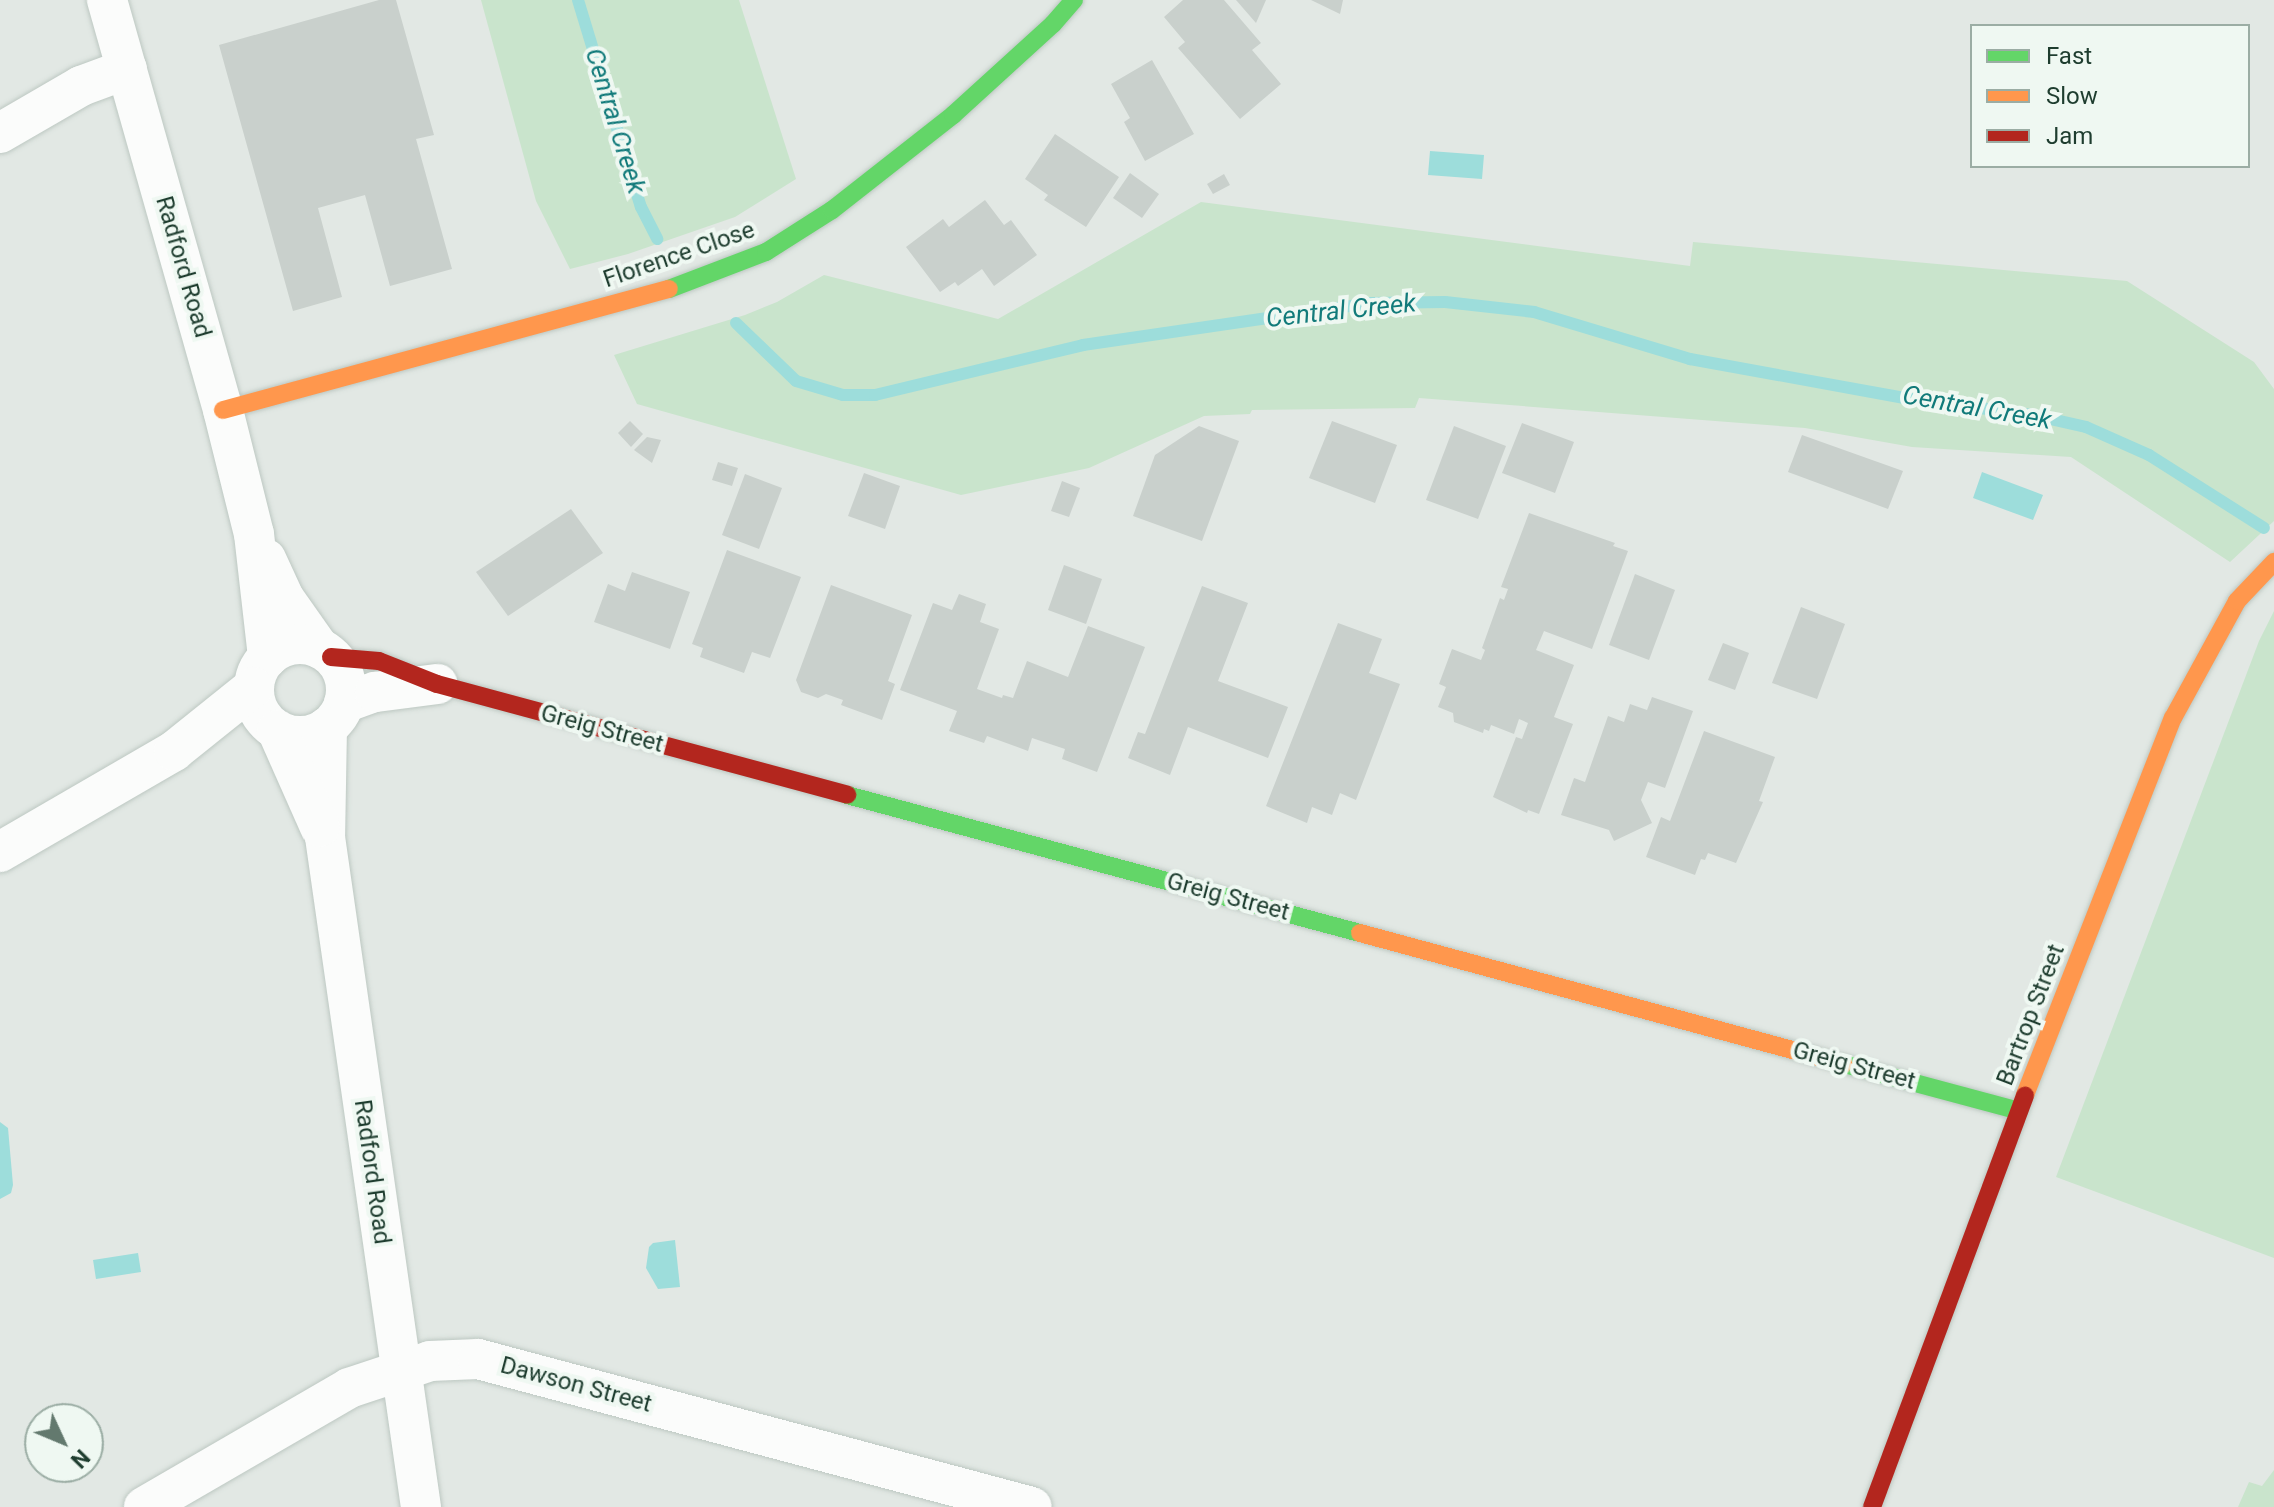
<!DOCTYPE html>
<style>
body{margin:0}
#map{position:relative;width:2274px;height:1507px;overflow:hidden;background:#e2e8e4;font-family:Roboto,sans-serif}
div>[style]{position:absolute}
.green>*{inset:0;background:#c9e4cc}
.water>*{inset:0;background:#9ddddb}
.stream>*{height:12px;margin:-6px;padding:0 6px;transform-origin:6px;border-radius:6px;background:#9ddddb}
.building>*{inset:0;background:#c9d0cc}
.roads{filter:drop-shadow(0 0 2px #bdc8c2) drop-shadow(0 0 2px #bdc8c2)}
.street>*{height:40px;margin:-20px;padding:0 20px;transform-origin:20px;border-radius:20px;background:#fbfcfb}
.street>.ring{margin:-20px;padding:0;box-sizing:content-box;background:none;border:40px solid #fbfcfb;border-radius:50%}
.fast>*{height:18px;margin:-9px;padding:0 9px;transform-origin:9px;border-radius:9px;background:#63d668}
.slow>*{height:18px;margin:-9px;padding:0 9px;transform-origin:9px;border-radius:9px;background:#ff974d}
.jam>*{height:18px;margin:-9px;padding:0 9px;transform-origin:9px;border-radius:9px;background:#b3261e}
span{translate:-50% -50%;white-space:nowrap;text-align:center;line-height:1.15;-webkit-text-stroke:8px #eff8f2;paint-order:stroke}
.street-label{font-size:24px;color:#1e3d2f}
.water-label{font-size:26px;color:#117a7a;font-style:italic}
.legend{position:absolute;left:1970px;top:24px;width:280px;height:144px;box-sizing:border-box;background:#eff8f2;border:2px solid #9bada4;margin:0;padding:10px 14px;list-style:none;font-size:24px;color:#1e3d2f}
.legend li{display:flex;align-items:center;gap:16px;height:40px}
.legend b{width:40px;border:2px solid #9bada4}
.north{position:absolute;left:24px;top:1403px;width:80px;height:80px;box-sizing:border-box;background:#eff8f2;border:2px solid #9bada4;border-radius:50%;rotate:134deg;font-size:22px;font-weight:700;line-height:32px;text-align:center;color:#1e3d2f}
.north::after{content:'';display:block;margin:auto;width:28px;height:36px;background:#63796e;clip-path:polygon(50% 0,100% 100%,50% 72%,0 100%)}
</style>
<div id="map">
<div class="green">
<i style="clip-path:polygon(481px 0,739px 0,796px 179px,735px 217px,628px 254px,570px 269px,536px 201px)"></i>
<i style="clip-path:polygon(1201px 202px,1690px 266px,1693px 242px,2127px 281px,2254px 362px,2274px 389px,2274px 521px,2230px 562px,2071px 457px,1912px 447px,1805px 428px,1419px 398px,1415px 408px,1252px 410px,1250px 414px,1204px 416px,1089px 468px,961px 495px,637px 404px,614px 355px,745px 315px,777px 302px,824px 275px,998px 319px)"></i>
<i style="clip-path:polygon(2274px 611px,2274px 1258px,2056px 1177px,2259px 641px)"></i>
<i style="clip-path:polygon(2274px 1470px,2274px 1507px,2238px 1507px,2249px 1482px,2262px 1486px)"></i>
</div>
<div class="water">
<i style="clip-path:polygon(1430px 151px,1484px 155px,1482px 179px,1428px 175px)"></i>
<i style="clip-path:polygon(1982px 472px,2043px 495px,2033px 520px,1973px 498px)"></i>
<i style="clip-path:polygon(0 1122px,8px 1128px,13px 1185px,11px 1193px,0 1199px)"></i>
<i style="clip-path:polygon(675px 1240px,680px 1287px,658px 1289px,646px 1268px,649px 1247px,653px 1243px)"></i>
<i style="clip-path:polygon(138px 1253px,141px 1272px,96px 1279px,93px 1260px)"></i>
</div>
<div class="stream">
<i style="left:578px;top:0;width:216px;rotate:73.1deg"></i>
<i style="left:641px;top:207px;width:36px;rotate:63deg"></i>
<i style="left:736px;top:323px;width:83px;rotate:44deg"></i>
<i style="left:796px;top:381px;width:49px;rotate:16.6deg"></i>
<i style="left:843px;top:395px;width:32px"></i>
<i style="left:875px;top:395px;width:214px;rotate:-13.5deg"></i>
<i style="left:1083px;top:345px;width:290px;rotate:-8.3deg"></i>
<i style="left:1370px;top:303px;width:75px;rotate:-0.8deg"></i>
<i style="left:1445px;top:302px;width:90px;rotate:6.4deg"></i>
<i style="left:1534px;top:312px;width:163px;rotate:16.8deg"></i>
<i style="left:1690px;top:359px;width:218px;rotate:10.3deg"></i>
<i style="left:1904px;top:398px;width:130px;rotate:7.5deg"></i>
<i style="left:2033px;top:415px;width:54px;rotate:12.8deg"></i>
<i style="left:2086px;top:427px;width:69px;rotate:24deg"></i>
<i style="left:2149px;top:455px;width:136px;rotate:32.4deg"></i>
</div>
<div class="building">
<i style="clip-path:polygon(379px 0,396px 0,434px 135px,416px 139px,452px 269px,390px 286px,365px 195px,318px 208px,342px 297px,293px 311px,219px 45px)"></i>
<i style="clip-path:polygon(1183px 0,1224px 0,1261px 43px,1252px 50px,1281px 84px,1240px 119px,1178px 48px,1185px 42px,1164px 17px)"></i>
<i style="clip-path:polygon(1236px 0,1266px 0,1256px 23px)"></i>
<i style="clip-path:polygon(1311px 0,1343px 0,1340px 14px)"></i>
<i style="clip-path:polygon(1152px 60px,1194px 134px,1145px 161px,1124px 122px,1130px 118px,1111px 84px)"></i>
<i style="clip-path:polygon(1055px 134px,1119px 177px,1086px 227px,1044px 200px,1048px 195px,1025px 179px)"></i>
<i style="clip-path:polygon(1130px 173px,1159px 194px,1142px 218px,1113px 198px)"></i>
<i style="clip-path:polygon(1224px 174px,1230px 185px,1213px 194px,1207px 184px)"></i>
<i style="clip-path:polygon(985px 200px,1004px 225px,1011px 220px,1037px 255px,994px 286px,982px 269px,958px 286px,955px 282px,940px 292px,906px 247px,943px 219px,949px 227px)"></i>
<i style="clip-path:polygon(630px 421px,643px 434px,631px 447px,618px 433px)"></i>
<i style="clip-path:polygon(1332px 421px,1397px 445px,1375px 503px,1309px 478px)"></i>
<i style="clip-path:polygon(1522px 423px,1574px 442px,1555px 493px,1502px 473px)"></i>
<i style="clip-path:polygon(1199px 426px,1239px 441px,1202px 541px,1133px 516px,1155px 455px)"></i>
<i style="clip-path:polygon(1454px 426px,1506px 446px,1478px 519px,1426px 500px)"></i>
<i style="clip-path:polygon(1802px 435px,1903px 471px,1888px 509px,1788px 472px)"></i>
<i style="clip-path:polygon(647px 437px,661px 440px,652px 463px,634px 450px)"></i>
<i style="clip-path:polygon(718px 462px,738px 468px,732px 486px,712px 480px)"></i>
<i style="clip-path:polygon(864px 473px,900px 486px,885px 529px,848px 516px)"></i>
<i style="clip-path:polygon(745px 474px,782px 488px,759px 549px,722px 535px)"></i>
<i style="clip-path:polygon(1062px 481px,1080px 488px,1069px 517px,1051px 511px)"></i>
<i style="clip-path:polygon(571px 509px,603px 553px,508px 616px,476px 572px)"></i>
<i style="clip-path:polygon(1529px 513px,1615px 543px,1613px 546px,1628px 551px,1592px 649px,1544px 631px,1536px 650px,1574px 665px,1554px 717px,1573px 724px,1539px 814px,1528px 810px,1527px 813px,1493px 797px,1516px 737px,1522px 739px,1528px 723px,1519px 719px,1514px 734px,1491px 725px,1489px 731px,1484px 729px,1483px 733px,1454px 722px,1453px 713px,1438px 707px,1446px 687px,1439px 684px,1452px 649px,1481px 660px,1485px 650px,1482px 648px,1500px 598px,1504px 600px,1508px 589px,1501px 587px)"></i>
<i style="clip-path:polygon(727px 550px,801px 577px,770px 658px,752px 652px,744px 673px,700px 657px,703px 648px,692px 644px)"></i>
<i style="clip-path:polygon(1064px 565px,1102px 579px,1086px 624px,1048px 610px)"></i>
<i style="clip-path:polygon(632px 572px,690px 592px,670px 649px,594px 622px,608px 584px,625px 591px)"></i>
<i style="clip-path:polygon(1635px 574px,1675px 590px,1649px 660px,1609px 645px)"></i>
<i style="clip-path:polygon(831px 585px,912px 615px,888px 681px,895px 684px,882px 720px,841px 705px,843px 700px,826px 694px,818px 698px,801px 692px,796px 680px)"></i>
<i style="clip-path:polygon(1202px 586px,1248px 603px,1218px 681px,1288px 707px,1268px 758px,1188px 727px,1170px 775px,1128px 758px,1138px 732px,1145px 734px)"></i>
<i style="clip-path:polygon(959px 594px,986px 604px,980px 622px,999px 629px,977px 689px,1002px 698px,1003px 695px,1013px 698px,1027px 661px,1068px 677px,1088px 626px,1145px 647px,1097px 772px,1062px 759px,1065px 749px,1032px 738px,1028px 751px,987px 736px,984px 743px,949px 731px,957px 711px,900px 690px,933px 603px,952px 610px)"></i>
<i style="clip-path:polygon(1801px 607px,1845px 624px,1817px 699px,1772px 683px)"></i>
<i style="clip-path:polygon(1338px 623px,1382px 639px,1369px 673px,1400px 684px,1356px 800px,1340px 793px,1332px 815px,1312px 807px,1307px 823px,1266px 806px)"></i>
<i style="clip-path:polygon(1723px 643px,1749px 653px,1735px 690px,1708px 680px)"></i>
<i style="clip-path:polygon(1652px 697px,1693px 711px,1665px 788px,1648px 782px,1641px 800px,1652px 823px,1614px 841px,1609px 830px,1561px 815px,1574px 778px,1585px 782px,1608px 716px,1624px 722px,1630px 704px,1647px 710px)"></i>
<i style="clip-path:polygon(1704px 731px,1775px 757px,1759px 801px,1763px 802px,1736px 863px,1708px 853px,1705px 860px,1701px 859px,1695px 875px,1646px 857px,1661px 817px,1670px 821px)"></i>
</div>
<div class="roads">
<div class="street">
<i style="left:107px;top:0;width:426px;rotate:74.2deg"></i>
<i style="left:223px;top:410px;width:128px;rotate:76deg"></i>
<i style="left:254px;top:534px;width:124px;rotate:83.5deg"></i>
<i style="left:0;top:133px;width:94px;rotate:-30.1deg"></i>
<i style="left:81px;top:86px;width:49px;rotate:-20.3deg"></i>
<i style="left:266px;top:559px;width:43px;rotate:65.2deg"></i>
<i style="left:284px;top:598px;width:62px;rotate:54.8deg"></i>
<i class="ring" style="left:254px;top:644px;width:52px;height:52px"></i>
<i style="left:344px;top:703px;width:33px;rotate:-20deg"></i>
<i style="left:375px;top:692px;width:63px;rotate:-7.4deg"></i>
<i style="left:327px;top:727px;width:110px;rotate:91deg"></i>
<i style="left:325px;top:837px;width:677px;rotate:81.85deg"></i>
<i style="left:277px;top:730px;width:106px;rotate:66.1deg"></i>
<i style="left:0;top:852px;width:201px;rotate:-30.1deg"></i>
<i style="left:174px;top:751px;width:102px;rotate:-38.7deg"></i>
<i style="left:144px;top:1507px;width:237px;rotate:-30.1deg"></i>
<i style="left:349px;top:1388px;width:85px;rotate:-18.4deg"></i>
<i style="left:430px;top:1361px;width:48px;rotate:-2.4deg"></i>
<i style="left:478px;top:1359px;width:573px;rotate:14.96deg"></i>
</div>
<div class="fast">
<i style="left:669px;top:289px;width:104px;rotate:-20.9deg"></i>
<i style="left:766px;top:252px;width:78px;rotate:-32.5deg"></i>
<i style="left:832px;top:210px;width:154px;rotate:-38.1deg"></i>
<i style="left:953px;top:115px;width:135px;rotate:-42.3deg"></i>
<i style="left:1053px;top:24px;width:32px;rotate:-49deg"></i>
<i style="left:847px;top:795px;width:531px;rotate:15.06deg"></i>
<i style="left:1844px;top:1064px;width:181px;rotate:15deg"></i>
</div>
<div class="slow">
<i style="left:223px;top:410px;width:462px;rotate:-15.2deg"></i>
<i style="left:1360px;top:933px;width:501px;rotate:15.14deg"></i>
<i style="left:2025px;top:1095px;width:405px;rotate:-68.6deg"></i>
<i style="left:2173px;top:718px;width:133px;rotate:-61.3deg"></i>
<i style="left:2237px;top:601px;width:54px;rotate:-46.5deg"></i>
</div>
<div class="jam">
<i style="left:331px;top:657px;width:48px;rotate:4.8deg"></i>
<i style="left:379px;top:661px;width:62px;rotate:21.6deg"></i>
<i style="left:437px;top:684px;width:425px;rotate:15.1deg"></i>
<i style="left:1872px;top:1507px;width:439px;rotate:-69.6deg"></i>
</div>
</div>
<div class="street-label">
<span style="left:679px;top:255px;rotate:-19deg">Florence Close</span>
<span style="left:183px;top:267px;rotate:74deg">Radford Road</span>
<span style="left:602px;top:729px;rotate:15deg">Greig Street</span>
<span style="left:1228px;top:897px;rotate:15deg">Greig Street</span>
<span style="left:2031px;top:1015px;rotate:-69deg">Bartrop Street</span>
<span style="left:1854px;top:1066px;rotate:15deg">Greig Street</span>
<span style="left:372px;top:1172px;rotate:82deg">Radford Road</span>
<span style="left:576px;top:1385px;rotate:15deg">Dawson Street</span>
</div>
<div class="water-label">
<span style="left:615px;top:121px;rotate:73deg">Central Creek</span>
<span style="left:1341px;top:311px;rotate:-6deg">Central Creek</span>
<span style="left:1977px;top:408px;rotate:10deg">Central Creek</span>
</div>
<ul class="legend">
<li><b style="height:10px;background:#63d668"></b>Fast</li>
<li><b style="height:10px;background:#ff974d"></b>Slow</li>
<li><b style="height:10px;background:#b3261e"></b>Jam</li>
</ul>
<div class="north">N</div>
</div>
